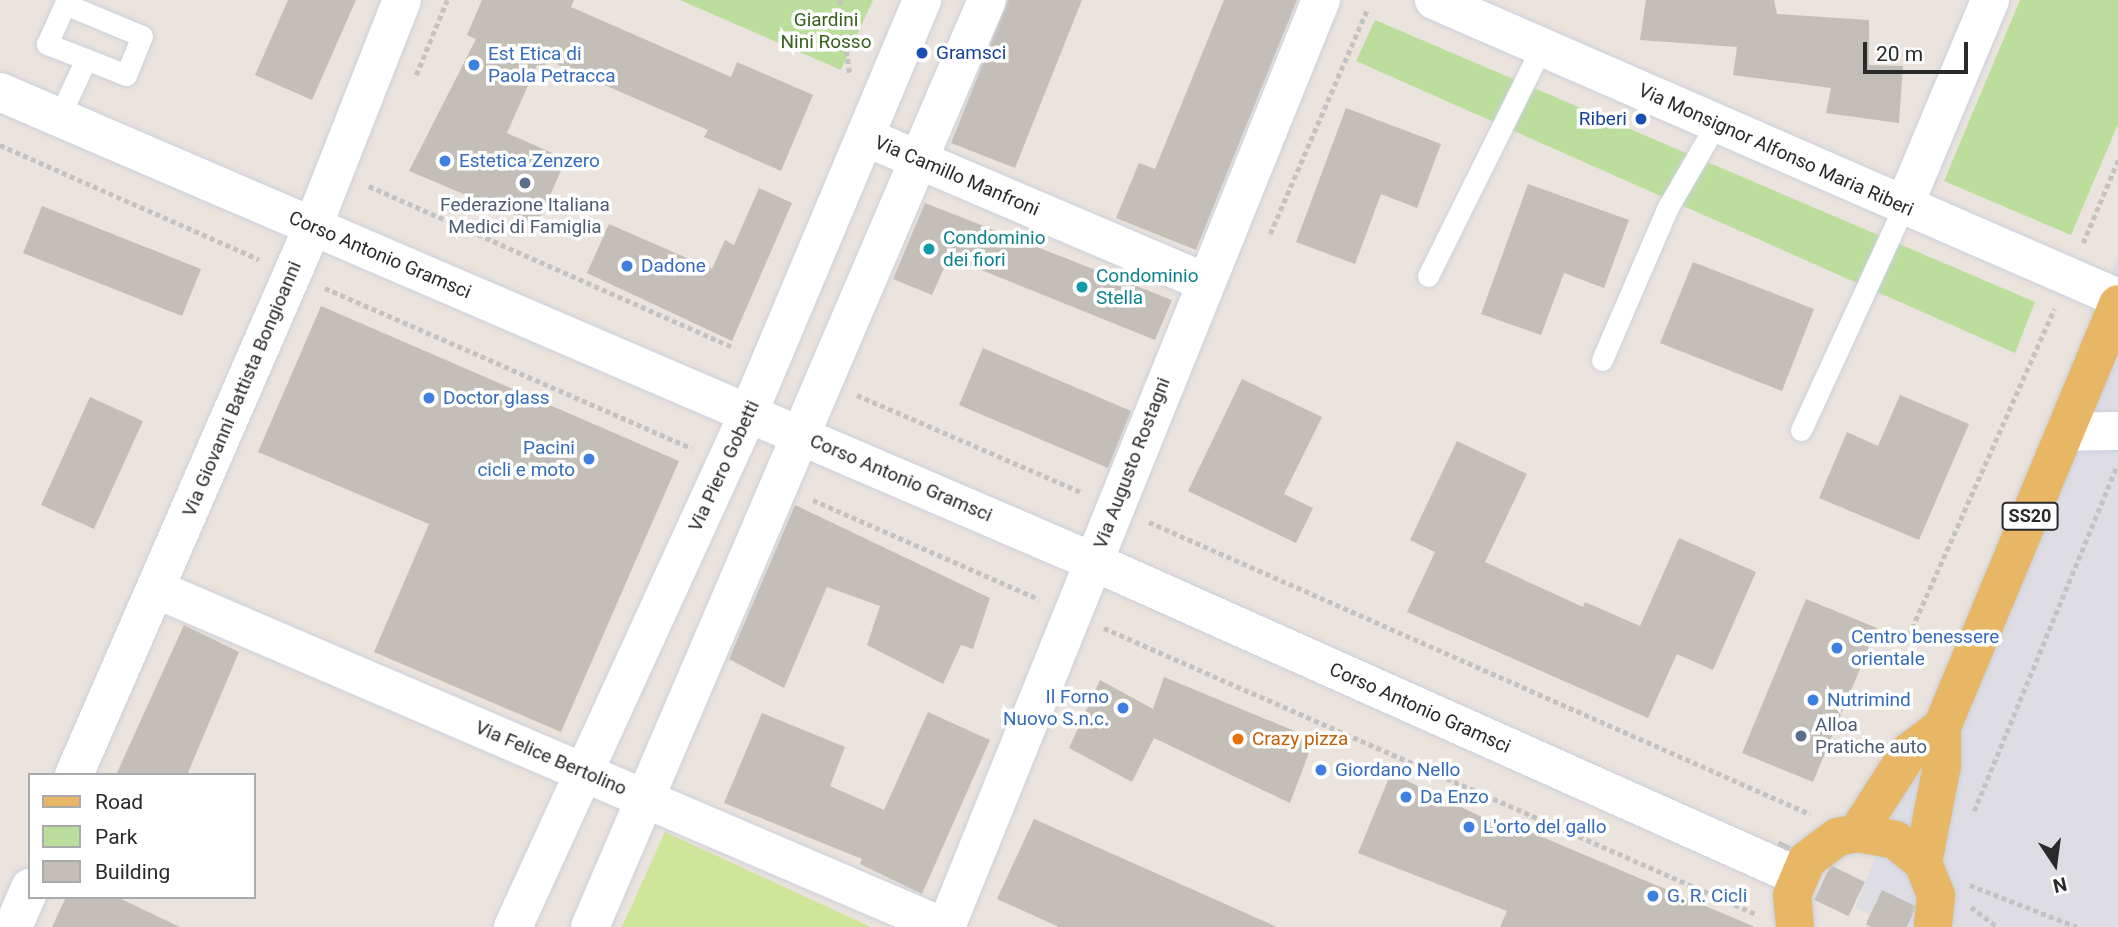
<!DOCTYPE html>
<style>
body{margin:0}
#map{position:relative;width:2118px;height:927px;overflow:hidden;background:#ebe3dd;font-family:Roboto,sans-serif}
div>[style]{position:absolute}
.industrial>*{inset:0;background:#dedde4}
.green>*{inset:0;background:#bcde9c}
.pitch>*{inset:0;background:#cfe599}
.building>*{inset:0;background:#c4beb8}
.highway-tunnel>*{height:38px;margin-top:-19px;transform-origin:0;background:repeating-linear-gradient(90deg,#c4beb9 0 38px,transparent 0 57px)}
.path>*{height:4.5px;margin-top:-2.25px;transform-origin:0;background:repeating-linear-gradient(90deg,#c3c3c3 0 5px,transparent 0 8.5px)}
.roads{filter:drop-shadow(0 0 2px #cbd0db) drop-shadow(0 0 2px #cbd0db)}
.lane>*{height:21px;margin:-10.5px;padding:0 10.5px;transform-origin:10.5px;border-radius:10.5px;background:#fff}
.street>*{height:38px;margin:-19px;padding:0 19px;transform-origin:19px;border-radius:19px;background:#fff}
.secondary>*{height:38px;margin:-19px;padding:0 19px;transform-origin:19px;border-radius:19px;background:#fff}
.primary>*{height:38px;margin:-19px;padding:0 19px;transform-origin:19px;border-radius:19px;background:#e8b765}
.dots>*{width:19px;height:19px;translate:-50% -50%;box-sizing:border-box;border:4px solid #fff;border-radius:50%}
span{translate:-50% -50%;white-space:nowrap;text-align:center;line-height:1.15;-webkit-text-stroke:7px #fff;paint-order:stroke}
.shield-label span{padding:2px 5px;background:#fff;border:2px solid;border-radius:5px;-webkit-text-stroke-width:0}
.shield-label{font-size:18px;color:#2a2a2a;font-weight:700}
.park-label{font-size:19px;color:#36621e}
.transit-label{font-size:19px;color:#164399}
.left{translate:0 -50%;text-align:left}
.right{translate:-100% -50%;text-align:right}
.shop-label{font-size:19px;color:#366cbe}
.street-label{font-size:19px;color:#2a2a2a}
.service-label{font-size:19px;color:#4e5e75}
.culture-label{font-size:19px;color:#0d838f}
.food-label{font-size:19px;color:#c56008}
.legend{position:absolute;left:28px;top:773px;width:228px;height:126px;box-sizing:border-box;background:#fff;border:2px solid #aaa;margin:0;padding:9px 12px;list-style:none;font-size:21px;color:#2a2a2a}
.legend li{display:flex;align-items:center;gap:14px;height:35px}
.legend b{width:35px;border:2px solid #aaa}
.north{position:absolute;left:2020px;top:829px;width:70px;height:70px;-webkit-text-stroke:5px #fff;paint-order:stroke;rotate:167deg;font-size:19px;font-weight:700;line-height:28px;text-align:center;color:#2a2a2a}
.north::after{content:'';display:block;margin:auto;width:24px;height:32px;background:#2a2a2a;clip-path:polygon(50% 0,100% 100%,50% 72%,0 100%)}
.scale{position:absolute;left:1863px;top:42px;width:105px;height:32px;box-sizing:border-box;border:4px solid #2a2a2a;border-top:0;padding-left:9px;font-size:21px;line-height:24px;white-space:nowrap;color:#2a2a2a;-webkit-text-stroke:5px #fff;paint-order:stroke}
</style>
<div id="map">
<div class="industrial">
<i style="clip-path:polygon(2118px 256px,2118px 927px,1903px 927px,1855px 908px)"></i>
</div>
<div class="green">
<i style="clip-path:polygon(680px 0,873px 0,841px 70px)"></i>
<i style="clip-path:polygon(2020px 0,2118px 0,2118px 124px,2071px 235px,1944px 181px)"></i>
<i style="clip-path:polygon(1375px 20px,2035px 302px,2015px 353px,1356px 61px)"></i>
</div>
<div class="pitch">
<i style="clip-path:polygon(665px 832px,871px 927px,622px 927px)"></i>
</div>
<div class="building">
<i style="clip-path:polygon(288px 0,356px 0,312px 100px,255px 75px)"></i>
<i style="clip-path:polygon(482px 0,574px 0,571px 7px,731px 77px,737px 62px,813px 95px,781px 171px,704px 137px,708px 130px,547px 60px,544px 68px,537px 65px,507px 133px,566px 159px,537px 225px,409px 171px,476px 39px,467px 35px)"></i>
<i style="clip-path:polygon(1008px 0,1082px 0,1015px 168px,951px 143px)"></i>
<i style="clip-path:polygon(1224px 0,1297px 0,1196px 250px,1116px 218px,1139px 163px,1155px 169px)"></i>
<i style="clip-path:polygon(1646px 0,1774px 0,1777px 14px,1869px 20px,1869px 65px,1903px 66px,1899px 123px,1826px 113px,1831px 88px,1733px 75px,1737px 47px,1640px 40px)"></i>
<i style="clip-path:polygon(1346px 108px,1441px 144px,1417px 208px,1381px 194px,1355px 264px,1296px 242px)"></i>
<i style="clip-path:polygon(1528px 184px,1629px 220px,1604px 288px,1564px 273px,1541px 335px,1481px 314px)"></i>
<i style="clip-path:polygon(759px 188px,792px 203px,732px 341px,587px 273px,609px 224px,712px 269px,725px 240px,734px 245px)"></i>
<i style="clip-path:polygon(925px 203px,1172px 300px,1155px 340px,949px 257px,932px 295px,893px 279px)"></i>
<i style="clip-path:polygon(42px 206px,201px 269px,182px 316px,23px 253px)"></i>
<i style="clip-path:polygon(1693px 262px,1814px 309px,1782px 391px,1660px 343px)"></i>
<i style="clip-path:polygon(321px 306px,679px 461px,561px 732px,374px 652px,429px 524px,258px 452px)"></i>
<i style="clip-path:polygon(983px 348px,1131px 411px,1108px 468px,959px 405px)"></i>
<i style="clip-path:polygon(1242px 379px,1322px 417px,1284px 494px,1313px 508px,1296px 543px,1188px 491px)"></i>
<i style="clip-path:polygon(1900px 395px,1969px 424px,1919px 540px,1819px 498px,1847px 432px,1878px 446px)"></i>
<i style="clip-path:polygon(90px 397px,143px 421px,94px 529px,41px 505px)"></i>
<i style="clip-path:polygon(1457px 441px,1527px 474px,1485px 562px,1583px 607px,1585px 602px,1640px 626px,1679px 538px,1756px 572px,1713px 670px,1677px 654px,1648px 718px,1407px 612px,1435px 552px,1410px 540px)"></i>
<i style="clip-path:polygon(795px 505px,990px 598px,973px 649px,961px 645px,943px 684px,867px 645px,880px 606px,827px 587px,784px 688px,729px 659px)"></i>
<i style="clip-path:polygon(1806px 599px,1877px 628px,1813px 782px,1742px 753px)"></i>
<i style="clip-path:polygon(184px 625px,239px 652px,187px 775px,116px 775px)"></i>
<i style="clip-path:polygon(1164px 677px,1314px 739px,1290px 803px,1154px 738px,1132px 782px,1069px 748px,1100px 680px,1153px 709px)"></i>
<i style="clip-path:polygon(928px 712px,990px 740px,922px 894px,860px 864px,862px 859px,724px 803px,762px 713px,845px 747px,830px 786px,884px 810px)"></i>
<i style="clip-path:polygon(1391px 773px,1525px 838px,1528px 831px,1755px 927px,1500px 927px,1507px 911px,1358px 853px)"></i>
<i style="clip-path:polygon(1034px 819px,1277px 927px,1059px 927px,997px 899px)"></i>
<i style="clip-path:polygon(66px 897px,117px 897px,180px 927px,52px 927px)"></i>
</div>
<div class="highway-tunnel">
<i style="left:1771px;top:858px;width:160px;rotate:25.6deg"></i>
</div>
<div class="path">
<i style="left:840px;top:0;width:76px;rotate:82.4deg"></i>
<i style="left:416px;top:75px;width:81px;rotate:-67.5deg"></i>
<i style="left:0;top:145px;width:283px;rotate:23.8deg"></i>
<i style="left:369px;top:186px;width:400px;rotate:23.9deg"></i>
<i style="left:1270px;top:234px;width:244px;rotate:-66.6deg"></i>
<i style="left:2083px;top:243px;width:90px;rotate:-67.1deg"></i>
<i style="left:325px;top:288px;width:400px;rotate:23.6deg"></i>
<i style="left:857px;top:395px;width:246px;rotate:23.4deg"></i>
<i style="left:813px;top:500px;width:247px;rotate:23.7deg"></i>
<i style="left:1149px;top:522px;width:723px;rotate:23.83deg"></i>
<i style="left:1104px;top:628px;width:712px;rotate:23.68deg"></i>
<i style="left:1905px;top:644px;width:367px;rotate:-66deg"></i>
<i style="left:1974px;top:811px;width:373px;rotate:-67.5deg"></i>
<i style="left:1970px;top:885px;width:115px;rotate:21.4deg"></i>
<i style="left:1971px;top:907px;width:34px;rotate:37deg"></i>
</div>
<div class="roads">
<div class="lane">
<i style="left:59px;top:117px;width:64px;rotate:-65deg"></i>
<i style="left:86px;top:59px;width:42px;rotate:-159deg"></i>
<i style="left:47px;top:44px;width:44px;rotate:-65.8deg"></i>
<i style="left:65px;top:4px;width:83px;rotate:22.6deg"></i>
<i style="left:142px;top:36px;width:42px;rotate:112.3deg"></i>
<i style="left:126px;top:75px;width:43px;rotate:-158.2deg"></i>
<i style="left:1428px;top:276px;width:254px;rotate:-63.6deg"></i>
<i style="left:1602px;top:360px;width:164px;rotate:-66.7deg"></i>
<i style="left:1667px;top:209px;width:98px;rotate:-60deg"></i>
<i style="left:1801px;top:430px;width:247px;rotate:-65.3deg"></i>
</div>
<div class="street">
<i style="left:1434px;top:0;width:746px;rotate:23.54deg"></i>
<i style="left:865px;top:137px;width:367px;rotate:23.1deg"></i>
<i style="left:1904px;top:206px;width:223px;rotate:-67.3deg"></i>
<i style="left:2065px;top:432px;width:53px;rotate:-1.1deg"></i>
<i style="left:158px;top:590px;width:855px;rotate:23.21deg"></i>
<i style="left:74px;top:775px;width:599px;rotate:-66.47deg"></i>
<i style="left:313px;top:226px;width:243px;rotate:-68.5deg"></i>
<i style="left:13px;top:927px;width:43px;rotate:-66.4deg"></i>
<i style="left:513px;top:927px;width:566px;rotate:-65.38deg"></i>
<i style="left:749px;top:412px;width:447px;rotate:-67.2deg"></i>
<i style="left:590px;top:927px;width:1008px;rotate:-66.82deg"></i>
<i style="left:946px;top:927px;width:1000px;rotate:-67.98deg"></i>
</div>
<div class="secondary">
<i style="left:0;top:92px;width:1191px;rotate:23.25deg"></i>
<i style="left:1094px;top:562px;width:770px;rotate:24.07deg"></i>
</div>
<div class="primary">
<i style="left:1857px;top:833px;width:96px;rotate:-57.3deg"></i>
<i style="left:1909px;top:752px;width:41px;rotate:-37.1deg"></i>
<i style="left:1923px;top:863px;width:100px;rotate:-79deg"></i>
<i style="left:1942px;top:765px;width:38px;rotate:-90deg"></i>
<i style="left:1942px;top:727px;width:458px;rotate:-67.4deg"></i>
<i style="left:1795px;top:927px;width:32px;rotate:-95deg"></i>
<i style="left:1792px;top:895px;width:38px;rotate:-67deg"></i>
<i style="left:1807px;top:860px;width:39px;rotate:-37deg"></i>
<i style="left:1838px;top:837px;width:19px;rotate:-12deg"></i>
<i style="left:1857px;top:833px;width:39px;rotate:10deg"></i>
<i style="left:1895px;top:840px;width:36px;rotate:39deg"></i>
<i style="left:1923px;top:863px;width:35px;rotate:68deg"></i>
<i style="left:1936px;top:896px;width:31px;rotate:96deg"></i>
</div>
</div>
<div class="dots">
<i style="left:922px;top:53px;background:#1a4fb4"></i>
<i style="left:474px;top:65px;background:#3f7fe0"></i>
<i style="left:1641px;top:119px;background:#1a4fb4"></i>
<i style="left:445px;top:161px;background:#3f7fe0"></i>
<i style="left:525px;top:183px;background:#5c6f8a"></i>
<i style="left:929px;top:249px;background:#0f9aa8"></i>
<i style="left:627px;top:266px;background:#3f7fe0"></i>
<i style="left:1082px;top:287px;background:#0f9aa8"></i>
<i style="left:429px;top:398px;background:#3f7fe0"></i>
<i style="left:589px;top:459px;background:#3f7fe0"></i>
<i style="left:1837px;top:648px;background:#3f7fe0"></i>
<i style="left:1813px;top:700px;background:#3f7fe0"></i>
<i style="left:1123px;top:708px;background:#3f7fe0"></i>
<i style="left:1801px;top:736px;background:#5c6f8a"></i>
<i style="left:1238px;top:739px;background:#e8710a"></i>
<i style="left:1321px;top:770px;background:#3f7fe0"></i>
<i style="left:1406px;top:797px;background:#3f7fe0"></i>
<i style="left:1469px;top:827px;background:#3f7fe0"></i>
<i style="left:1653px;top:896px;background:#3f7fe0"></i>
</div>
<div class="shield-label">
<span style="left:2030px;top:516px">SS20</span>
</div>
<div class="park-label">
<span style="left:826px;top:31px">Giardini<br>Nini Rosso</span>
</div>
<div class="transit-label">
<span class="left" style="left:936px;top:53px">Gramsci</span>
<span class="right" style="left:1627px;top:119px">Riberi</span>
</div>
<div class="shop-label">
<span class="left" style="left:488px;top:65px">Est Etica di<br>Paola Petracca</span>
<span class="left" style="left:459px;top:161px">Estetica Zenzero</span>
<span class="left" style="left:641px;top:266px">Dadone</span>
<span class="left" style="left:443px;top:398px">Doctor glass</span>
<span class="right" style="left:575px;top:459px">Pacini<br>cicli e moto</span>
<span class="left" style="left:1851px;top:648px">Centro benessere<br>orientale</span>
<span class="right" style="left:1109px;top:708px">Il Forno<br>Nuovo S.n.c.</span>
<span class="left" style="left:1827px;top:700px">Nutrimind</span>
<span class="left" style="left:1335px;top:770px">Giordano Nello</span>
<span class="left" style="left:1420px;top:797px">Da Enzo</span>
<span class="left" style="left:1483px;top:827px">L'orto del gallo</span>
<span class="left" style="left:1667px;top:896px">G. R. Cicli</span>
</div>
<div class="street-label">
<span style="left:1776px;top:150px;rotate:24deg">Via Monsignor Alfonso Maria Riberi</span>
<span style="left:957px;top:176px;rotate:23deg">Via Camillo Manfroni</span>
<span style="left:380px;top:255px;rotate:23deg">Corso Antonio Gramsci</span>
<span style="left:242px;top:389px;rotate:-67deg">Via Giovanni Battista Bongioanni</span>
<span style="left:1132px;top:463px;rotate:-69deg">Via Augusto Rostagni</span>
<span style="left:724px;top:466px;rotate:-65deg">Via Piero Gobetti</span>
<span style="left:901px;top:478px;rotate:23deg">Corso Antonio Gramsci</span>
<span style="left:1420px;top:708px;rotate:24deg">Corso Antonio Gramsci</span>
<span style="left:551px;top:758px;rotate:23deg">Via Felice Bertolino</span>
</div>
<div class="service-label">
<span style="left:525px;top:216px">Federazione Italiana<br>Medici di Famiglia</span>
<span class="left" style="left:1815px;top:736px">Alloa<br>Pratiche auto</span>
</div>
<div class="culture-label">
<span class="left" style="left:943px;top:249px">Condominio<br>dei fiori</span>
<span class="left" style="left:1096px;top:287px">Condominio<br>Stella</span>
</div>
<div class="food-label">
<span class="left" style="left:1252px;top:739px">Crazy pizza</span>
</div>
<ul class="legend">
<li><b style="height:9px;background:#e8b765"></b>Road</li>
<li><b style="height:19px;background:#bcde9c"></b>Park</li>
<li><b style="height:19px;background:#c4beb8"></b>Building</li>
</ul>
<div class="north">N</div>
<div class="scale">20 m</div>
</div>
